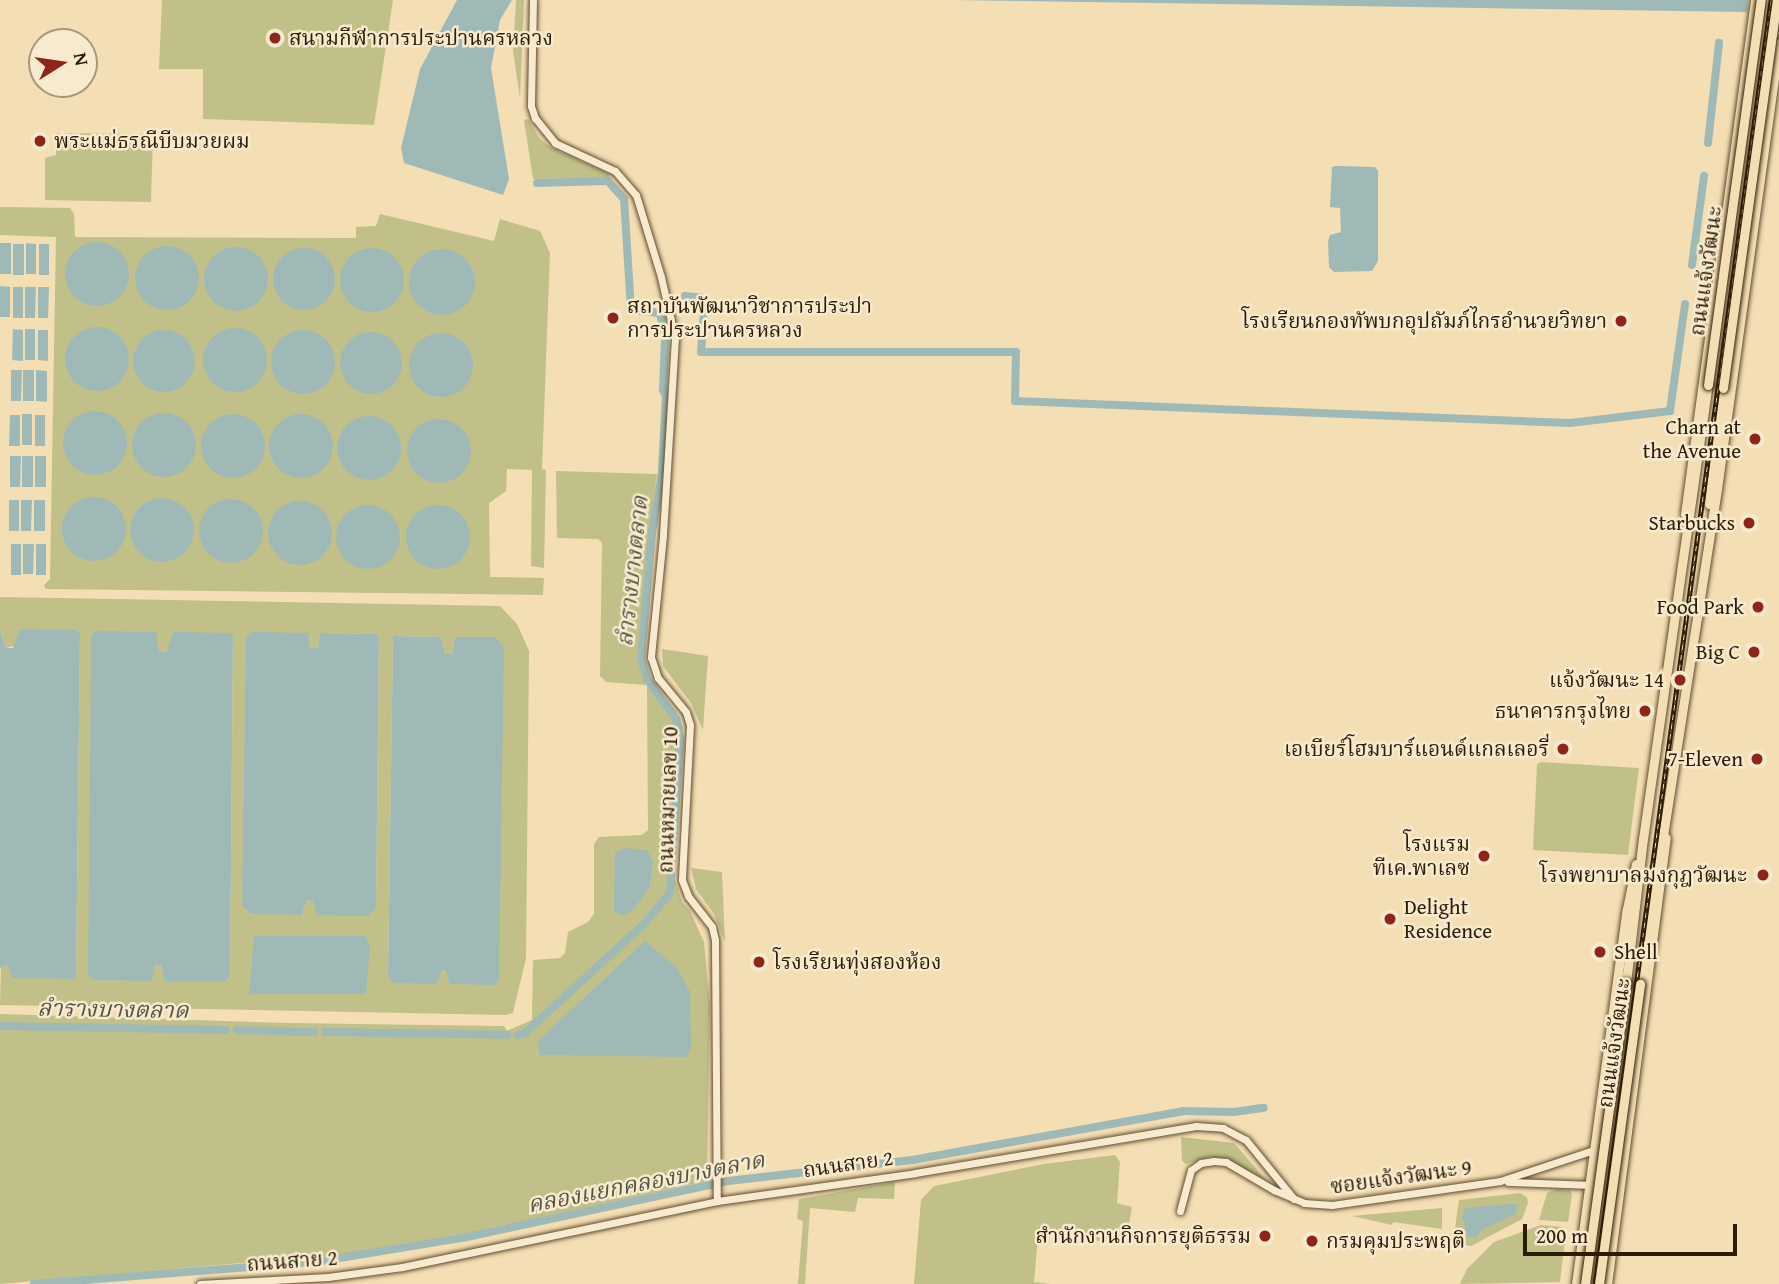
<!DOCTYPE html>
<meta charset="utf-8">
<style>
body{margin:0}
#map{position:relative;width:1779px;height:1284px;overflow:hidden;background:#f4deb3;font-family:"Gentium Book Plus","Noto Serif Thai",serif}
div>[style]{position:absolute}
.green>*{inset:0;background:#c1c089}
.water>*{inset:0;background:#9fbab6}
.round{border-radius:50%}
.canal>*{height:8px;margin:-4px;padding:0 4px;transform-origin:4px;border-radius:4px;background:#9fbab6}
.roads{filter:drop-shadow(0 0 2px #5f4c30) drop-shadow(0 0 2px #5f4c30)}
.tertiary>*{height:7px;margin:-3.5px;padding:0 3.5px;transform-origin:3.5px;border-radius:3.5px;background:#f8eace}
.primary>*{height:9px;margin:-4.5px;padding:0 4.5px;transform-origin:4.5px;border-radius:4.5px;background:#f4deb3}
.rail>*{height:4.5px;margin-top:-2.25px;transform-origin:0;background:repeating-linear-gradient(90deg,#f8eace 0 5px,#2d1c04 0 10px);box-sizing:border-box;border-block:2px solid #2d1c04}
.bridges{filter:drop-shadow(0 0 2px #2d1c04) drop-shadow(0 0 2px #2d1c04)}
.primary-bridge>*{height:9px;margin:-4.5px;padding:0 4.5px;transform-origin:4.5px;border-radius:4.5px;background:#f4deb3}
.dots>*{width:19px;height:19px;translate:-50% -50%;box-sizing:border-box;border:4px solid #f8eace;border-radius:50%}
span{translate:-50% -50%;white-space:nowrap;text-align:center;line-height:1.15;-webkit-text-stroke:5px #f8eace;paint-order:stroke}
.poi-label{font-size:21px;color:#2d1c04}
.left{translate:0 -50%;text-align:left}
.right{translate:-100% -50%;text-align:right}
.street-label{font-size:21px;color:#2d1c04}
.water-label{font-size:23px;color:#555342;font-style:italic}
.north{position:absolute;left:28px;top:28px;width:70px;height:70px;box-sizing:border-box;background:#f8eace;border:2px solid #a7987d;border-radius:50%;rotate:78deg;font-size:19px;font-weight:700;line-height:28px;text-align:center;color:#2d1c04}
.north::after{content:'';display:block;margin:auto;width:24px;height:32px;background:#8f2418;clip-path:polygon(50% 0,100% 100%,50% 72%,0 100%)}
.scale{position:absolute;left:1523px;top:1224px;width:214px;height:32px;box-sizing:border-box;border:4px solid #2d1c04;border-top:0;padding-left:9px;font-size:21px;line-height:24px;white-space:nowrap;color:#2d1c04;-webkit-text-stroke:5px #f8eace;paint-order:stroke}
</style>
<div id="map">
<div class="green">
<i style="clip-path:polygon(162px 0,393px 0,374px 125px,203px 119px,203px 69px,159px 69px)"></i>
<i style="clip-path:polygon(516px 0,524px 0,520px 98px,513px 51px)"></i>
<i style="clip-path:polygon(528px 119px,540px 139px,552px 148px,609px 174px,609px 178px,533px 179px,524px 120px)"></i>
<i style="clip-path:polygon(56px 133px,153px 134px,151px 202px,45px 200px,45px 158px,56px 155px)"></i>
<i style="clip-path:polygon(0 207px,70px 208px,74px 214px,75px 237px,356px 238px,356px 227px,376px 226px,380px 214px,494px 241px,500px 219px,540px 231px,550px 253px,542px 469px,546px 470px,544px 568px,531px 566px,532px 470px,507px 469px,506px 491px,489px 503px,490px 577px,544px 578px,543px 595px,46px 589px,44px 585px,50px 579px,56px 237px,0 235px)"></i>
<i style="clip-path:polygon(556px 471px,657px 474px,647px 546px,653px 548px,642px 654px,651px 683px,676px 711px,683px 727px,673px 874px,682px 902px,690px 911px,704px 942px,710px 1006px,707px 1181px,430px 1242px,358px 1253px,0 1284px,0 1014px,285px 1023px,504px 1026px,507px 1031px,532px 1020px,533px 960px,560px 958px,565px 953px,568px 932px,588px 922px,594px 914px,594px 844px,599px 837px,642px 835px,648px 830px,647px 685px,606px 682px,600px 676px,602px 543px,598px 539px,557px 538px)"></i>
<i style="clip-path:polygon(evenodd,0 597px,500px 606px,517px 624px,529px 651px,526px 958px,513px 1013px,506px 1015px,0 1005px,1px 964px,76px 979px,80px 633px,77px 630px,6px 648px,0 630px,0 597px,230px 633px,233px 637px,230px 976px,164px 980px,161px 965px,155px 965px,159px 651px,168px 652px,230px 633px,0 597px,320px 633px,375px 634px,379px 638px,376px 907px,306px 900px,309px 634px,310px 648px,318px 648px,320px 633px,0 597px,393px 636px,441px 637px,445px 654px,452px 655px,455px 637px,449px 984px,447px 970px,388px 976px,393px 636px)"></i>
<i style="clip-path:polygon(662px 649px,708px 656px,703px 730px,691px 703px,663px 666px)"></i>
<i style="clip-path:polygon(1541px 762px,1639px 768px,1628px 855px,1533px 850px,1537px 764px)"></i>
<i style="clip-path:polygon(691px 868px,722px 872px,725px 942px,714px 914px,696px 889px)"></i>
<i style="clip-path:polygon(1181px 1137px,1234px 1143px,1266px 1180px,1223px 1158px,1210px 1157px,1186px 1164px,1182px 1161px)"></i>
<i style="clip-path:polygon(1115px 1155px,1120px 1162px,1117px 1203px,1132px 1207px,1126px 1243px,1038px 1236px,1034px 1282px,1050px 1284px,914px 1284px,921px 1200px,934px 1186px,1044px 1164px)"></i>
<i style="clip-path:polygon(895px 1182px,894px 1199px,858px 1198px,855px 1212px,810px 1208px,805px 1284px,798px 1284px,803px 1221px,797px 1219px,799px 1199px)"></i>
<i style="clip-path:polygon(1557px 1189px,1570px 1190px,1572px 1194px,1568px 1222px,1539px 1220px,1547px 1193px)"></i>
<i style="clip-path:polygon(1520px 1193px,1527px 1197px,1528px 1203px,1522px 1219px,1471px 1246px,1458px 1244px,1455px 1228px,1459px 1200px)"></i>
<i style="clip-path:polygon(1442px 1208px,1442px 1229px,1393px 1222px,1392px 1225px,1352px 1216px)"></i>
<i style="clip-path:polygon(1541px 1225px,1563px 1227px,1566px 1232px,1560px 1282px,1460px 1284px,1467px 1269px,1494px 1242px)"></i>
</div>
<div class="water">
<i style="clip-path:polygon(457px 0,512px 0,500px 20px,491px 68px,509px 179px,503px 195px,404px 163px,401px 148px,420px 69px)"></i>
<i style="clip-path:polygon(953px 0,1748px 0,1747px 12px)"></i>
<i style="clip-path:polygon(1336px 166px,1375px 167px,1378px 171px,1378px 261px,1372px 271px,1334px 272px,1329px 267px,1328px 241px,1330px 235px,1341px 232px,1340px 208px,1330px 207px,1332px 167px)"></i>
<i class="round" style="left:65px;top:242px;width:64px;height:64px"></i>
<i style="clip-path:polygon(0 243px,11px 243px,11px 274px,0 274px)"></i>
<i style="clip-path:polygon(26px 243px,36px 244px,36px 274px,26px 274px)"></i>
<i style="clip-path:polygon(13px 244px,24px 244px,24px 275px,13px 275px)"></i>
<i style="clip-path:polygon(39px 244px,49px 244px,49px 275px,39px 275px)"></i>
<i class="round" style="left:135px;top:246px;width:64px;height:64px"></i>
<i class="round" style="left:204px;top:247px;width:64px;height:64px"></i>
<i class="round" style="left:273px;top:248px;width:62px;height:62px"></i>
<i class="round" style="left:340px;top:248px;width:64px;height:64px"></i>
<i class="round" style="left:409px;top:249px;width:66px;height:66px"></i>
<i style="clip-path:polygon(0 286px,10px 287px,10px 317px,0 317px)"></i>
<i style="clip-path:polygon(13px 287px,23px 287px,23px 318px,13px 318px)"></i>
<i style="clip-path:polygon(25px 287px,36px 287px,35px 318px,25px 318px)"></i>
<i style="clip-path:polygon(38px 287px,49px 287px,48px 318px,38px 318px)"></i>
<i class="round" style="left:65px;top:327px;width:64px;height:64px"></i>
<i class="round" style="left:203px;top:328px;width:64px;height:64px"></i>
<i style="clip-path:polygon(13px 329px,23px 330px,23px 361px,12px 360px)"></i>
<i style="clip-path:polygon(25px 329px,35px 329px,35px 360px,25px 360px)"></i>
<i class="round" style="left:133px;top:330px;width:62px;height:62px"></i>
<i style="clip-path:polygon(38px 330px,48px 330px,48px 361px,38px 360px)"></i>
<i class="round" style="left:271px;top:330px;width:64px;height:64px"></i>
<i class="round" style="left:340px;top:332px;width:62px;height:62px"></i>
<i class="round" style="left:409px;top:333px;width:64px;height:64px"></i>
<i style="clip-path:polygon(11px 370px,22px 370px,21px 401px,11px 401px)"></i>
<i style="clip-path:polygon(23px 370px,34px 370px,34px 401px,23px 401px)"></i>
<i style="clip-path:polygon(36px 370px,47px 371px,47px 402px,36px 401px)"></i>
<i class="round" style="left:63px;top:411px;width:64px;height:64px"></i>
<i class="round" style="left:132px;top:413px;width:64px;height:64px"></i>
<i class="round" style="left:269px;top:414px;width:64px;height:64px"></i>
<i style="clip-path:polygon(22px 414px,32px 414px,32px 445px,22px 445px)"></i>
<i class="round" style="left:201px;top:414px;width:64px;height:64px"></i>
<i style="clip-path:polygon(10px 415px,20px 415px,20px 446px,9px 446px)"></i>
<i style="clip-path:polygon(35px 415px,45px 415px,45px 446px,35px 446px)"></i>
<i class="round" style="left:337px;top:416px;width:64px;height:64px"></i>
<i class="round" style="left:407px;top:419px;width:64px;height:64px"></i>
<i style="clip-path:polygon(10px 456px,21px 456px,20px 487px,10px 487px)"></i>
<i style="clip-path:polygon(22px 456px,33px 456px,33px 487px,22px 487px)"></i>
<i style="clip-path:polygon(35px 456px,46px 456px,46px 487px,35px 487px)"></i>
<i class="round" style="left:62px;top:497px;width:64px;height:64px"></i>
<i class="round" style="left:130px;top:498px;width:64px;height:64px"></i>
<i class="round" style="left:199px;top:499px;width:64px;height:64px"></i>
<i style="clip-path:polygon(9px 500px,19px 500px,19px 531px,9px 531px)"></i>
<i style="clip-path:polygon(21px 500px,32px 500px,31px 531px,21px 531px)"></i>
<i style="clip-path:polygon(34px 500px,45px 500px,45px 531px,34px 531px)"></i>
<i class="round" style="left:268px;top:501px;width:64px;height:64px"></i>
<i class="round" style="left:406px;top:505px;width:64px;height:64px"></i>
<i class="round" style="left:336px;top:505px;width:64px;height:64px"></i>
<i style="clip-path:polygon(11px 544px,21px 544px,21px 575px,11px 575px)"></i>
<i style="clip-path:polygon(23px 544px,34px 544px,33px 574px,23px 574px)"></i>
<i style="clip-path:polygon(36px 544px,46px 544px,46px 575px,36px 575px)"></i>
<i style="clip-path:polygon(20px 629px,77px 630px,80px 633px,76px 979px,12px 978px,8px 965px,2px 965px,0 969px,0 630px,6px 648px,13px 648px)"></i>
<i style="clip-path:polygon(96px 631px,156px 632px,159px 651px,167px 652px,173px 632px,230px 633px,233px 636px,230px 976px,225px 982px,164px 981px,161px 965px,155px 965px,152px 981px,94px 980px,88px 975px,91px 635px)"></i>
<i style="clip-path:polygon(253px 632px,309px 633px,310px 648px,318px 648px,320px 633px,376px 634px,379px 638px,376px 907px,368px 916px,317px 915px,313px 901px,307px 900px,301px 915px,251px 914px,242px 906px,246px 638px)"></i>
<i style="clip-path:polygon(393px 636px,441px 637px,445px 654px,452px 654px,455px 637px,496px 637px,504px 648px,499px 980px,494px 985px,449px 984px,446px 970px,441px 971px,437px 984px,393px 983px,388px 976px)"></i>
<i style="clip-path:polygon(623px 848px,647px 850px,653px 862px,649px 888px,634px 909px,623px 916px,614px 911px,615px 853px)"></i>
<i style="clip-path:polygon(254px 936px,365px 936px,370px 946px,366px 994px,249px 994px)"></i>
<i style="clip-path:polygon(645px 941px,678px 969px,690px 992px,691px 1049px,686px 1057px,540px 1055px,538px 1041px)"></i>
<i style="clip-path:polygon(1509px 1204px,1517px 1204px,1516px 1214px,1483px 1229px,1475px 1238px,1468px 1237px,1462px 1217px,1465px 1208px)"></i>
</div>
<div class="canal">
<i style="left:1708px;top:143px;width:101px;rotate:-83.7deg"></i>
<i style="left:1692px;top:265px;width:90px;rotate:-82.3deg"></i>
<i style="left:685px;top:296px;width:20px;rotate:6deg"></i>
<i style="left:705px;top:298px;width:54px;rotate:94.2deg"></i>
<i style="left:701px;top:352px;width:315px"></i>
<i style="left:1016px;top:352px;width:49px;rotate:91.2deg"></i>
<i style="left:1015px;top:401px;width:555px;rotate:2.27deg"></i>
<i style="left:1570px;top:423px;width:101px;rotate:-6.8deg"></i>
<i style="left:1670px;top:411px;width:108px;rotate:-82deg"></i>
<i style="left:0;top:1026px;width:226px;rotate:1deg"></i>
<i style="left:237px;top:1030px;width:77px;rotate:1.5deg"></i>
<i style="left:325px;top:1032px;width:182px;rotate:0.9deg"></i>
<i style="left:518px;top:1035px;width:7px;rotate:-16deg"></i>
<i style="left:525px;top:1033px;width:161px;rotate:-42.5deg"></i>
<i style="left:644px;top:924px;width:40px;rotate:-50deg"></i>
<i style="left:670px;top:893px;width:154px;rotate:-86.3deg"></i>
<i style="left:680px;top:739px;width:20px;rotate:-101deg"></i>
<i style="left:676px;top:719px;width:49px;rotate:-125.9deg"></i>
<i style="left:647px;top:679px;width:22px;rotate:-106deg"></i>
<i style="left:641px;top:658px;width:126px;rotate:-85deg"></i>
<i style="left:652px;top:532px;width:61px;rotate:-80.5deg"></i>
<i style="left:662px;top:472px;width:76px;rotate:-87deg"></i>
<i style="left:666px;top:396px;width:7px;rotate:-117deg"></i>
<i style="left:663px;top:390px;width:49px;rotate:-87.7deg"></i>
<i style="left:665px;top:341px;width:28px;rotate:-100deg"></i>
<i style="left:660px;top:313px;width:29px;rotate:-174deg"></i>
<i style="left:631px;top:310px;width:111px;rotate:-93.6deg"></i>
<i style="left:624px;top:199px;width:24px;rotate:-132deg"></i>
<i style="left:608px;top:181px;width:71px;rotate:178.4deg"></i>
<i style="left:34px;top:1284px;width:282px;rotate:-4.5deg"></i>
<i style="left:315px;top:1262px;width:154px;rotate:-9.3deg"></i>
<i style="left:467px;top:1237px;width:267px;rotate:-12.1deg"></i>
<i style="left:728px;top:1181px;width:185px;rotate:-6.5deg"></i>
<i style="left:912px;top:1160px;width:275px;rotate:-10.2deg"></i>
<i style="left:1183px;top:1111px;width:51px;rotate:1.1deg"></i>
<i style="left:1234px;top:1112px;width:30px;rotate:-8deg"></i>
</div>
<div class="roads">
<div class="tertiary">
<i style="left:533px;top:0;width:106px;rotate:91.1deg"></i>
<i style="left:531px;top:106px;width:13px;rotate:72deg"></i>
<i style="left:535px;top:118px;width:32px;rotate:51deg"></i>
<i style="left:555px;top:143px;width:66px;rotate:25deg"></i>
<i style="left:615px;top:171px;width:32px;rotate:49deg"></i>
<i style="left:636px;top:195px;width:86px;rotate:73deg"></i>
<i style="left:661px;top:277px;width:63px;rotate:77.1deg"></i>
<i style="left:675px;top:338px;width:198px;rotate:93.5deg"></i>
<i style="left:663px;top:536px;width:122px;rotate:95.7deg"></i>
<i style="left:651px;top:657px;width:22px;rotate:72deg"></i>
<i style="left:658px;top:678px;width:44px;rotate:50.5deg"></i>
<i style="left:686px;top:712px;width:14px;rotate:73deg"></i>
<i style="left:690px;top:725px;width:155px;rotate:93deg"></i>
<i style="left:682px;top:880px;width:17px;rotate:69deg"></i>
<i style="left:688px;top:896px;width:39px;rotate:52deg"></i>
<i style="left:712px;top:927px;width:13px;rotate:77deg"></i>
<i style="left:715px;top:940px;width:261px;rotate:89.6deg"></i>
<i style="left:1508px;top:1182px;width:81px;rotate:2.1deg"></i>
<i style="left:1180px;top:1211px;width:42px;rotate:-75deg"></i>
<i style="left:1191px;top:1170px;width:12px;rotate:-35deg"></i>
<i style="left:1201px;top:1163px;width:13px;rotate:-9deg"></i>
<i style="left:1214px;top:1161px;width:12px;rotate:5deg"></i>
<i style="left:1226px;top:1162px;width:56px;rotate:30.3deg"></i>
<i style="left:1274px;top:1190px;width:33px;rotate:23deg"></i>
<i style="left:1304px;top:1203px;width:28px;rotate:4deg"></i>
<i style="left:1332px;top:1205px;width:170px;rotate:-8.1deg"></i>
<i style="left:1500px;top:1181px;width:99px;rotate:-18.3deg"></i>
<i style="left:200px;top:1284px;width:128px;rotate:-3.1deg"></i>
<i style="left:328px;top:1277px;width:75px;rotate:-7.7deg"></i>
<i style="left:402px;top:1267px;width:322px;rotate:-11.8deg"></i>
<i style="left:717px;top:1201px;width:200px;rotate:-8deg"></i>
<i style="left:915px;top:1173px;width:285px;rotate:-9.5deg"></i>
<i style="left:1196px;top:1126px;width:27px;rotate:4deg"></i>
<i style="left:1223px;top:1128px;width:26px;rotate:28deg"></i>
<i style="left:1246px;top:1140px;width:76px;rotate:50.9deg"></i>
</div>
<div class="primary">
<i style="left:1709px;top:504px;width:117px;rotate:-83.1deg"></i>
<i style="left:1685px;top:514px;width:519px;rotate:-82.24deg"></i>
<i style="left:1626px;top:983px;width:145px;rotate:-83.3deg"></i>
<i style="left:1643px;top:839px;width:459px;rotate:-81.9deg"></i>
<i style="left:1640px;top:984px;width:501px;rotate:-81.16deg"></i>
<i style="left:1717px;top:489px;width:450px;rotate:-82.1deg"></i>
<i style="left:1576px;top:1284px;width:378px;rotate:-82.3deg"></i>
<i style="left:1627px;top:909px;width:46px;rotate:-78.7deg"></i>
<i style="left:1607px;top:1284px;width:450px;rotate:-82.5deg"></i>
</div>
</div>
<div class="rail">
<i style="left:1595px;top:1284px;width:1296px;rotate:-82.2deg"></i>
</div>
<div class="bridges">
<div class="primary-bridge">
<i style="left:1708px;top:385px;width:389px;rotate:-82.2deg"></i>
<i style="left:1723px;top:388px;width:392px;rotate:-82.1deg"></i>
<i style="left:1585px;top:1284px;width:304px;rotate:-82.2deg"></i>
<i style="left:1599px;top:1284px;width:303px;rotate:-82.2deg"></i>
</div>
</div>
<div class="dots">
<i style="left:275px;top:38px;background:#8f2418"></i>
<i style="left:40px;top:141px;background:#8f2418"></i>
<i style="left:613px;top:318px;background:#8f2418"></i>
<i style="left:1621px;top:321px;background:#8f2418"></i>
<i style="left:1755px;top:439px;background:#8f2418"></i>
<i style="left:1749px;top:523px;background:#8f2418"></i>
<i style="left:1758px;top:607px;background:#8f2418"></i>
<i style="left:1754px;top:652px;background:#8f2418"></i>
<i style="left:1680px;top:680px;background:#8f2418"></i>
<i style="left:1645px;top:711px;background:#8f2418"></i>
<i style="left:1563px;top:749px;background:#8f2418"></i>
<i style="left:1757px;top:759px;background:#8f2418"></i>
<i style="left:1484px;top:856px;background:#8f2418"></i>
<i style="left:1763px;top:875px;background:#8f2418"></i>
<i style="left:1390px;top:919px;background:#8f2418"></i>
<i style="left:1600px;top:952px;background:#8f2418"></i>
<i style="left:759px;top:962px;background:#8f2418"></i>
<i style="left:1265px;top:1236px;background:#8f2418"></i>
<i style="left:1312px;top:1241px;background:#8f2418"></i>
</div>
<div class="poi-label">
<span class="left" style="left:289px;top:38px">สนามกีฬาการประปานครหลวง</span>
<span class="left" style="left:54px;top:141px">พระแม่ธรณีบีบมวยผม</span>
<span class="left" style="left:627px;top:318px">สถาบันพัฒนาวิชาการประปา<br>การประปานครหลวง</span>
<span class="right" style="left:1607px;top:321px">โรงเรียนกองทัพบกอุปถัมภ์ไกรอำนวยวิทยา</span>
<span class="right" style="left:1741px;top:439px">Charn at<br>the Avenue</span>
<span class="right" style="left:1735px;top:523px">Starbucks</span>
<span class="right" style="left:1744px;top:607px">Food Park</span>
<span class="right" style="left:1740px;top:652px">Big C</span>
<span class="right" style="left:1664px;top:680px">แจ้งวัฒนะ 14</span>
<span class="right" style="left:1631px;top:711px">ธนาคารกรุงไทย</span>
<span class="right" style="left:1549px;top:749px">เอเบียร์โฮมบาร์แอนด์แกลเลอรี่</span>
<span class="right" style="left:1743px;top:759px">7-Eleven</span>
<span class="right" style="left:1470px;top:856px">โรงแรม<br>ทีเค.พาเลซ</span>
<span class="right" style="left:1747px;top:875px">โรงพยาบาลมงกุฎวัฒนะ</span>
<span class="left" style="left:1404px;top:919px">Delight<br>Residence</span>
<span class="left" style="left:1614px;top:952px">Shell</span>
<span class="left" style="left:773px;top:962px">โรงเรียนทุ่งสองห้อง</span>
<span class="right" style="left:1251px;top:1236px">สำนักงานกิจการยุติธรรม</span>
<span class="left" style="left:1326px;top:1241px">กรมคุมประพฤติ</span>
</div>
<div class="street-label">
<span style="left:1706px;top:271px;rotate:-82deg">ถนนแจ้งวัฒนะ</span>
<span style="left:668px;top:800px;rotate:-88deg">ถนนหมายเลข 10</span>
<span style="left:1614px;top:1043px;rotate:-82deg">ถนนแจ้งวัฒนะ</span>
<span style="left:848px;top:1164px;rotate:-8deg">ถนนสาย 2</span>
<span style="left:1401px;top:1177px;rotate:-8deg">ซอยแจ้งวัฒนะ 9</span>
<span style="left:292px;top:1261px;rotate:-4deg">ถนนสาย 2</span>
</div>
<div class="water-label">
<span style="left:632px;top:571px;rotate:-84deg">ลำรางบางตลาด</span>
<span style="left:113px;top:1009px;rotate:1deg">ลำรางบางตลาด</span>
<span style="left:646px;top:1182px;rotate:-11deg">คลองแยกคลองบางตลาด</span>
</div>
<div class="north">N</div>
<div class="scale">200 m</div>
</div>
